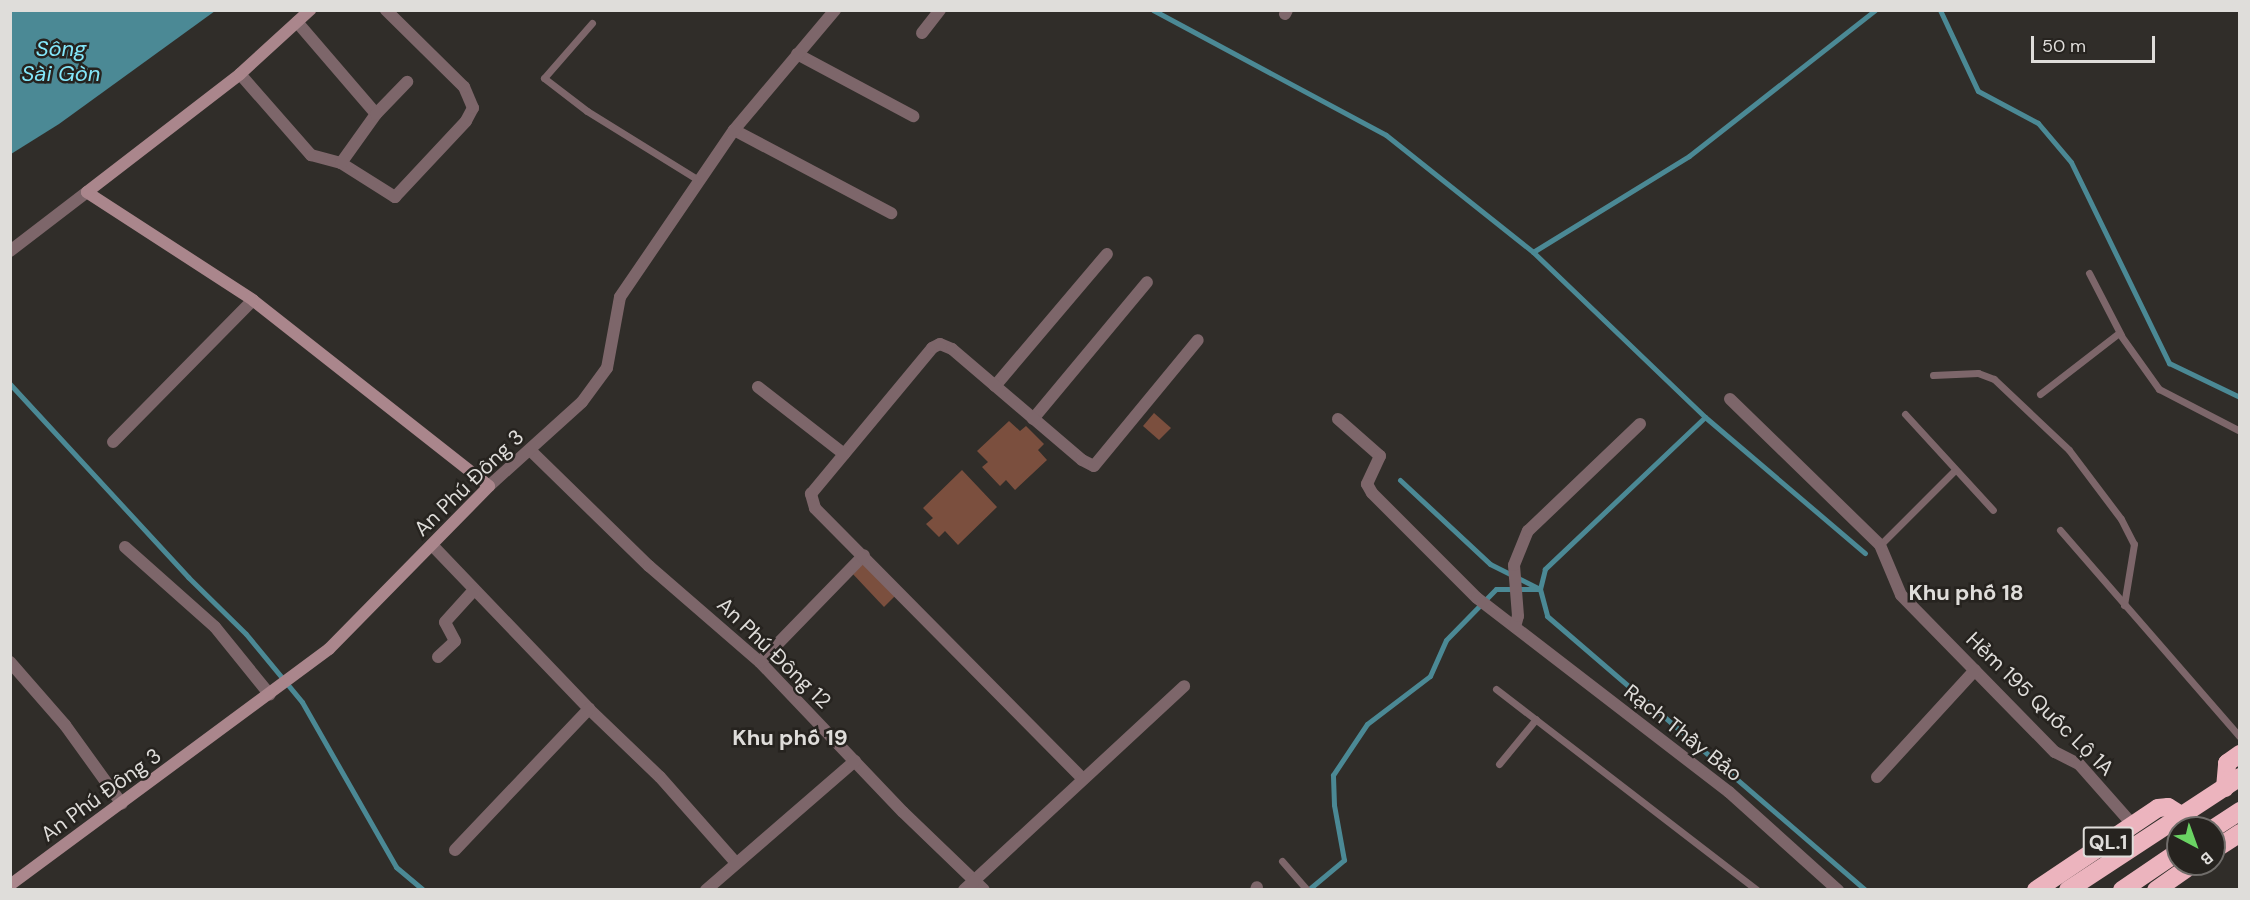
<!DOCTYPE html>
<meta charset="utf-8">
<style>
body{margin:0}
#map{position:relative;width:2250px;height:900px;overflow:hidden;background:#302d29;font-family:"DM Sans",sans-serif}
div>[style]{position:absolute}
.water>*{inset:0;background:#4b8995}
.stream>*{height:5px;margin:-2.5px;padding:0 2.5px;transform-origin:2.5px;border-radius:2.5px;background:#4b8995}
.building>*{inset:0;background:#7b4f3e}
.lane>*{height:7px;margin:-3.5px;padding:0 3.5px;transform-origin:3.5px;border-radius:3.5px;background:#7d666a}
.street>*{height:12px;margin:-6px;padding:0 6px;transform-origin:6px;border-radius:6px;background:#7d666a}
.secondary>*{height:12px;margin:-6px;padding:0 6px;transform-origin:6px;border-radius:6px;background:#aa868c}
.highway>*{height:18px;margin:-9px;padding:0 9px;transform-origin:9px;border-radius:9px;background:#ecb4be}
span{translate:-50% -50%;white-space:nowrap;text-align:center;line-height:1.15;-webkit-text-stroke:5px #26231f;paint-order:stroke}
.shield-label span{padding:2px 4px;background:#26231f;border:2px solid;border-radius:4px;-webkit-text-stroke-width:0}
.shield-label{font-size:20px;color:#dfddda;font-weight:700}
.street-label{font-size:21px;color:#dfddda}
.water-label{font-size:22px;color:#84e7fa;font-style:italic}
.neighbourhood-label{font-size:22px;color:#dfddda;font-weight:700}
.frame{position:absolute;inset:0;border:12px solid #dfddda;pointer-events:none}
.north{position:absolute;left:2166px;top:816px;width:60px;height:60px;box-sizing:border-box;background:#26231f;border:2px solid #706d6a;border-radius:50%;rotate:139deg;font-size:16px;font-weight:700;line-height:24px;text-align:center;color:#dfddda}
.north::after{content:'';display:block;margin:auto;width:21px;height:27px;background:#6ad363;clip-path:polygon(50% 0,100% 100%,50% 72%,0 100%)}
.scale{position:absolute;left:2031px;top:36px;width:124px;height:27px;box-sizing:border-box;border:3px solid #dfddda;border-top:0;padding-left:8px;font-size:18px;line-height:21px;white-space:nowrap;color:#dfddda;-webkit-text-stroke:4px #26231f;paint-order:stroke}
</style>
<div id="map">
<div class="water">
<i style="clip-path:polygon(11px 10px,215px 10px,215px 11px,59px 124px,11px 154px)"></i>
</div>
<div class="stream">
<i style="left:1153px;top:10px;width:264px;rotate:28.2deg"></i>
<i style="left:1386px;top:135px;width:188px;rotate:38.5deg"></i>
<i style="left:1533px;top:252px;width:238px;rotate:43.8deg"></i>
<i style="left:1705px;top:417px;width:210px;rotate:40.4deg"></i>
<i style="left:1940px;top:10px;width:89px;rotate:64.9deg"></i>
<i style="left:1978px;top:91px;width:68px;rotate:28.1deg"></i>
<i style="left:2038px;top:123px;width:51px;rotate:49.8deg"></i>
<i style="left:2071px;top:162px;width:224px;rotate:64deg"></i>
<i style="left:2169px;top:363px;width:79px;rotate:25.6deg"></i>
<i style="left:1533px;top:252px;width:183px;rotate:-31.6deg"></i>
<i style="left:1689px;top:156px;width:236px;rotate:-38.1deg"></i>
<i style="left:10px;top:384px;width:263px;rotate:47.3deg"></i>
<i style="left:188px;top:577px;width:81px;rotate:44.5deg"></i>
<i style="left:246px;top:634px;width:88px;rotate:50.5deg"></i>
<i style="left:302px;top:702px;width:190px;rotate:60.3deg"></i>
<i style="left:396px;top:867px;width:35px;rotate:40deg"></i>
<i style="left:1705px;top:417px;width:221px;rotate:136.5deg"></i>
<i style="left:1545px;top:569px;width:21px;rotate:104deg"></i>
<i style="left:1540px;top:589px;width:28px;rotate:75deg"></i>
<i style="left:1547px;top:616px;width:421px;rotate:40.7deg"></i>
<i style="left:1400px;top:480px;width:123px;rotate:43deg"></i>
<i style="left:1490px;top:564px;width:54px;rotate:26.6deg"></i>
<i style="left:1308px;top:890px;width:47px;rotate:-39.8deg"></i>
<i style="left:1344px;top:860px;width:56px;rotate:-100.3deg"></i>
<i style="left:1334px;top:805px;width:30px;rotate:-92deg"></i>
<i style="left:1333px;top:775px;width:61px;rotate:-56.3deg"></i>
<i style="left:1367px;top:724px;width:79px;rotate:-37.3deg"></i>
<i style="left:1430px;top:676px;width:39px;rotate:-66deg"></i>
<i style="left:1446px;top:640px;width:71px;rotate:-45.6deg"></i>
<i style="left:1496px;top:589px;width:44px"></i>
</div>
<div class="building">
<i style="clip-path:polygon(1154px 413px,1171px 428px,1159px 440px,1143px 426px)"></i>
<i style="clip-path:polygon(1009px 421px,1020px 431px,1026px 426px,1044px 444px,1038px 450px,1047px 460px,1015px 490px,1006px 480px,1000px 486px,982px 467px,988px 462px,977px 451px)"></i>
<i style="clip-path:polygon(962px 470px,997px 507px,958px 545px,945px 531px,939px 537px,926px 524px,933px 518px,923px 508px)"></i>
<i style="clip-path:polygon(864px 560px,897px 594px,884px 607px,851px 572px)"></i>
</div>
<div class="lane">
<i style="left:592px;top:23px;width:73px;rotate:131.1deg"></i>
<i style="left:544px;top:78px;width:54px;rotate:37.5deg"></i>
<i style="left:587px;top:111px;width:133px;rotate:31.8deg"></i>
<i style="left:2089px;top:273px;width:70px;rotate:62.7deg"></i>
<i style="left:1933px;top:375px;width:45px;rotate:-2.5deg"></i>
<i style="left:1978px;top:373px;width:17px;rotate:21deg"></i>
<i style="left:1994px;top:379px;width:103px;rotate:43.4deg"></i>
<i style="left:2069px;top:450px;width:86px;rotate:53deg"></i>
<i style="left:2121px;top:519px;width:28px;rotate:63deg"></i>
<i style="left:2134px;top:544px;width:62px;rotate:99.3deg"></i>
<i style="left:2040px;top:394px;width:100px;rotate:-37.7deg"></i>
<i style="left:2119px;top:333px;width:69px;rotate:54.5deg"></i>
<i style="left:2159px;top:389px;width:91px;rotate:27.4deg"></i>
<i style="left:1905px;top:414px;width:130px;rotate:47.5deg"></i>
<i style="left:2060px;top:530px;width:274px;rotate:49deg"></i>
<i style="left:1880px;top:545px;width:105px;rotate:-45deg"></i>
<i style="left:1496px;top:689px;width:329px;rotate:37.6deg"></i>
<i style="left:1499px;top:764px;width:58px;rotate:-50.6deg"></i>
<i style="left:1282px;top:861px;width:38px;rotate:49deg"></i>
</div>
<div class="street">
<i style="left:1285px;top:14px;width:4px;rotate:-63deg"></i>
<i style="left:297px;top:22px;width:121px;rotate:49.3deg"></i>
<i style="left:922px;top:33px;width:29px;rotate:-52deg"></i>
<i style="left:797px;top:54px;width:132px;rotate:28.1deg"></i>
<i style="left:240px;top:74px;width:108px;rotate:48.8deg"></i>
<i style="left:311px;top:155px;width:31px;rotate:15deg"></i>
<i style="left:341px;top:163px;width:64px;rotate:32.2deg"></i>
<i style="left:395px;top:197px;width:104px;rotate:-46.9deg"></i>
<i style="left:466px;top:121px;width:15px;rotate:-62deg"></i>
<i style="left:473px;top:108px;width:23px;rotate:-113deg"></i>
<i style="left:464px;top:87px;width:110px;rotate:-135.4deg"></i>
<i style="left:734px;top:130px;width:178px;rotate:27.9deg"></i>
<i style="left:341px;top:163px;width:60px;rotate:-54.5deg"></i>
<i style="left:376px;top:114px;width:45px;rotate:-45.9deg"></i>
<i style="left:10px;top:251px;width:97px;rotate:-37.5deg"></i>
<i style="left:995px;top:386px;width:173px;rotate:-49.7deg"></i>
<i style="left:758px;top:387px;width:109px;rotate:37.9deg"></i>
<i style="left:1730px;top:399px;width:209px;rotate:44.2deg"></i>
<i style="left:1880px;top:545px;width:54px;rotate:67.2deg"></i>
<i style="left:1901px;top:595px;width:220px;rotate:45.6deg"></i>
<i style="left:2055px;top:752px;width:27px;rotate:27deg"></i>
<i style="left:2079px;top:764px;width:81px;rotate:48.5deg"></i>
<i style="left:1033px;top:419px;width:178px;rotate:-50.2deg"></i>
<i style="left:1338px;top:419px;width:56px;rotate:41.4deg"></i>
<i style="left:1380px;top:456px;width:31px;rotate:115deg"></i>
<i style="left:1367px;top:484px;width:10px;rotate:61deg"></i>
<i style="left:1372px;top:493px;width:148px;rotate:45deg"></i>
<i style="left:1477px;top:598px;width:318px;rotate:37.6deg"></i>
<i style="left:1729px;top:792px;width:147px;rotate:42deg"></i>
<i style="left:113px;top:442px;width:199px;rotate:-45.4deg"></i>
<i style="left:531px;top:451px;width:165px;rotate:44.3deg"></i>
<i style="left:649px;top:566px;width:147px;rotate:40.9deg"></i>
<i style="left:760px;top:662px;width:207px;rotate:46.4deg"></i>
<i style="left:903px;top:812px;width:112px;rotate:43.9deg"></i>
<i style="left:489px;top:486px;width:125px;rotate:-42.1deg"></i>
<i style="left:582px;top:402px;width:42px;rotate:-53.7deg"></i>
<i style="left:607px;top:368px;width:72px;rotate:-79.6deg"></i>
<i style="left:620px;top:297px;width:202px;rotate:-55.7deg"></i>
<i style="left:734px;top:130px;width:157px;rotate:-49.9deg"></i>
<i style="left:432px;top:545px;width:227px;rotate:46.2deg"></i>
<i style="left:589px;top:709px;width:98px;rotate:43.8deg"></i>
<i style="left:660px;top:777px;width:115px;rotate:48.5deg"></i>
<i style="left:125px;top:547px;width:120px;rotate:41.6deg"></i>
<i style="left:215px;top:627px;width:87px;rotate:51deg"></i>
<i style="left:1515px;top:627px;width:11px;rotate:-75deg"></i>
<i style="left:1518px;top:616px;width:51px;rotate:-94.5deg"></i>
<i style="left:1514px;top:565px;width:37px;rotate:-68deg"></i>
<i style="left:1528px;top:531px;width:155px;rotate:-43.7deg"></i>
<i style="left:438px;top:657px;width:23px;rotate:-43deg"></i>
<i style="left:455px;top:641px;width:21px;rotate:-118deg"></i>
<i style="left:445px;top:622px;width:43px;rotate:-47.8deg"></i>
<i style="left:10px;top:662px;width:84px;rotate:48.9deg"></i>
<i style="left:65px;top:725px;width:97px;rotate:54.2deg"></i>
<i style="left:760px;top:662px;width:149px;rotate:-45.8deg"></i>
<i style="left:1877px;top:777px;width:145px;rotate:-47.5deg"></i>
<i style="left:1083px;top:779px;width:381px;rotate:-134.7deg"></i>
<i style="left:815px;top:508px;width:15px;rotate:-106deg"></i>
<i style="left:811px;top:494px;width:190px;rotate:-50.3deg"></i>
<i style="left:932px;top:348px;width:9px;rotate:-27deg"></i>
<i style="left:940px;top:344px;width:13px;rotate:23deg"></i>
<i style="left:952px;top:349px;width:171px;rotate:40.5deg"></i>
<i style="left:1082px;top:460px;width:13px;rotate:27deg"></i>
<i style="left:1094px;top:466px;width:163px;rotate:-50.5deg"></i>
<i style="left:455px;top:850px;width:195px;rotate:-46.5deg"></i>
<i style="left:706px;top:890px;width:197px;rotate:-40.9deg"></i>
<i style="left:964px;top:890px;width:300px;rotate:-42.8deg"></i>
<i style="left:1256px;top:890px;width:3px;rotate:-72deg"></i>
</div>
<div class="secondary">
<i style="left:10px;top:885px;width:397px;rotate:-36.5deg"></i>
<i style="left:329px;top:649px;width:228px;rotate:-45.5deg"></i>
<i style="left:489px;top:486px;width:300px;rotate:-141.8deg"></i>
<i style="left:253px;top:300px;width:198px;rotate:-147deg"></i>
<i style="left:87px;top:192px;width:193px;rotate:-37.6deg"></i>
<i style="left:240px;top:74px;width:95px;rotate:-42.4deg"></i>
</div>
<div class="highway">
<i style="left:2225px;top:788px;width:25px;rotate:-85deg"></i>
<i style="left:2227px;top:763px;width:16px;rotate:-35deg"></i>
<i style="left:2214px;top:828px;width:31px;rotate:-33deg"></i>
<i style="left:2214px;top:850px;width:31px;rotate:-33deg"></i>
<i style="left:2036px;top:890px;width:147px;rotate:-33.9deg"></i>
<i style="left:2158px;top:808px;width:10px;rotate:-6deg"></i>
<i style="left:2168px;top:807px;width:15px;rotate:32deg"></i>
<i style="left:2068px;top:890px;width:206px;rotate:-33.3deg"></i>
<i style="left:2122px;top:890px;width:68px;rotate:-34.2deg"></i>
<i style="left:2156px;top:890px;width:45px;rotate:-35.1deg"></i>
</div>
<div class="shield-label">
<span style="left:2108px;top:842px">QL.1</span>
</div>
<div class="street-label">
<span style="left:469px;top:483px;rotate:-44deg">An Phú Đông 3</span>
<span style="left:774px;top:653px;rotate:44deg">An Phú Đông 12</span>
<span style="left:2040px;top:704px;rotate:44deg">Hẻm 195 Quốc Lộ 1A</span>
<span style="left:1683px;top:733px;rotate:38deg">Rạch Thầy Bảo</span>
<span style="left:101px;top:795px;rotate:-36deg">An Phú Đông 3</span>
</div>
<div class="water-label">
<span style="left:61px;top:61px">Sông<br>Sài Gòn</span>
</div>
<div class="neighbourhood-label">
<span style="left:1966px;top:593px">Khu phố 18</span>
<span style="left:790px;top:738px">Khu phố 19</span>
</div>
<div class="frame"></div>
<div class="north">B</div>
<div class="scale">50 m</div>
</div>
